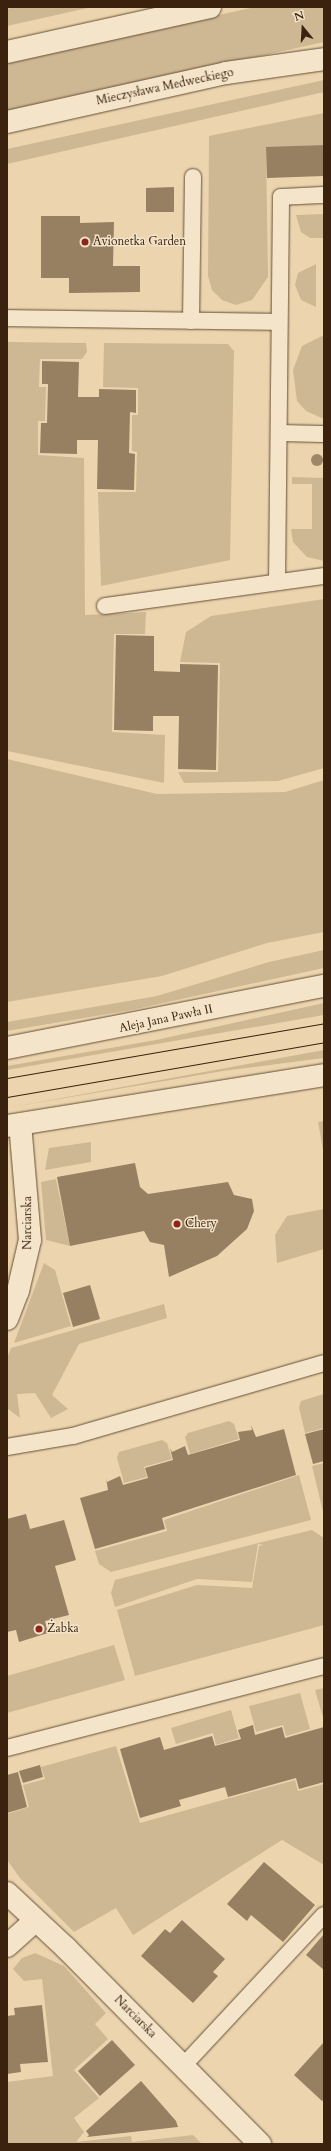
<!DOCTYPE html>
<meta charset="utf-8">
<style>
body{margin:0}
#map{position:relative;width:331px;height:2151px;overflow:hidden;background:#ecd5ae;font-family:Cardo,serif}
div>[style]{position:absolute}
.green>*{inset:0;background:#ceb793}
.building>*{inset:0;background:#977f61}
.roads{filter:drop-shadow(0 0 1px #664f36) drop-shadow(0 0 1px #664f36)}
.lane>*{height:16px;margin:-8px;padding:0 8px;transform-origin:8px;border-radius:8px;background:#f3e4ca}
.street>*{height:22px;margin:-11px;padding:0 11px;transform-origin:11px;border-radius:11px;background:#f3e4ca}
.secondary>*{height:22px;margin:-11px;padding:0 11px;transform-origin:11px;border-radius:11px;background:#f3e4ca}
.tram>*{height:1px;margin:-0.5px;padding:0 0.5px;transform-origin:0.5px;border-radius:0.5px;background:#3a220e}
.trees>*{width:12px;height:12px;margin:-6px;border-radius:50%;background:#9e8768}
.dots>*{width:11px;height:11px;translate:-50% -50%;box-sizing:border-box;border:2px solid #f3e4ca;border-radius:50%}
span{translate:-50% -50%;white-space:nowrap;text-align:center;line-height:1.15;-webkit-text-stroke:3px #f3e4ca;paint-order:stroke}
.street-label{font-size:12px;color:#3a220e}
.poi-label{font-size:12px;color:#3a220e}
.left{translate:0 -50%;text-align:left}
.frame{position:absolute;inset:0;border:8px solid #3a220e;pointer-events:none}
.north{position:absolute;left:283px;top:8px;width:40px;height:40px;-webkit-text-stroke:3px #f3e4ca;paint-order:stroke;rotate:342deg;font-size:11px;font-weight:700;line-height:16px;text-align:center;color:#3a220e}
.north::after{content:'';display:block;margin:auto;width:14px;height:18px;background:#3a220e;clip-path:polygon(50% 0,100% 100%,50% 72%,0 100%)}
</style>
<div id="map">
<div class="green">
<i style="clip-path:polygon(15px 7px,92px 7px,7px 26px,7px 9px)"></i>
<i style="clip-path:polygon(255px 7px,324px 7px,324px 42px,7px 112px,7px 62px)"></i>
<i style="clip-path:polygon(324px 80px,324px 92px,7px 164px,7px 149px)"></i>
<i style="clip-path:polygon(324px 113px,324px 145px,266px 148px,268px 277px,252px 300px,236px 305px,222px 300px,212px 290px,208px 276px,209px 136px)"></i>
<i style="clip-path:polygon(324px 214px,324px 238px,310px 238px,301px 232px,296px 215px)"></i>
<i style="clip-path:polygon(316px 264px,316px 307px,301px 300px,295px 285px,298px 273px)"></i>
<i style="clip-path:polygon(324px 335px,324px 419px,306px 411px,297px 401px,293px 370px,302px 346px)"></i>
<i style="clip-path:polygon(7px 342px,86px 343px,87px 352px,82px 359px,40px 359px,39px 387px,46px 387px,45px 421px,38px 421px,38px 455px,84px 458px,85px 615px,146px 612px,145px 634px,114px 634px,112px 732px,165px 735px,164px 783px,7px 751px)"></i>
<i style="clip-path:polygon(104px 343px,228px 344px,234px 351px,230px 560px,101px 586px,98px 492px,136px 492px,137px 452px,132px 451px,132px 415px,138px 415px,138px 388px,103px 387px)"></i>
<i style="clip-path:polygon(292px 477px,324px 478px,324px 561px,307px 557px,293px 542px,291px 529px,312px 529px,312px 484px,292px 484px)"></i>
<i style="clip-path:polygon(324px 599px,324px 768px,278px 781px,184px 783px,178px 772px,218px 772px,220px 663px,180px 662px,186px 632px,211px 616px)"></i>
<i style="clip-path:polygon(7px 759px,157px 794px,285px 792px,324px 780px,324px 932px,267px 943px,162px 976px,7px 1002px)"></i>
<i style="clip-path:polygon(324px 950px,324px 968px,131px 1010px,7px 1031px,7px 1022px,157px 996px,269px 962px)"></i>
<i style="clip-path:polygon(324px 1003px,324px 1015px,7px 1070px,7px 1066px,156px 1040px)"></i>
<i style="clip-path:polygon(324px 1050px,324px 1058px,223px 1071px,7px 1108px)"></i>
<i style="clip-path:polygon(324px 1121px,324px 1155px,318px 1122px)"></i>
<i style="clip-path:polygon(91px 1142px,91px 1162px,45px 1170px,49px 1148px)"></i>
<i style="clip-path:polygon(56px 1179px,70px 1246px,46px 1240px,41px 1182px)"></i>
<i style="clip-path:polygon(324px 1209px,324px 1249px,277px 1263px,275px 1235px,287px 1216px)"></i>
<i style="clip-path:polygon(44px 1263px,55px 1270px,71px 1326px,14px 1343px)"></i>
<i style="clip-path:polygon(164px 1304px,167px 1318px,79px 1344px,52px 1395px,68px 1409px,51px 1418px,35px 1393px,17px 1394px,20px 1418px,7px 1408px,7px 1358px,11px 1348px)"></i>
<i style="clip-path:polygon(324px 1394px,324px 1428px,305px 1433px,299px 1407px,301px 1401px)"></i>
<i style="clip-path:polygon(229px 1421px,234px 1424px,239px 1439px,190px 1454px,185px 1437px,188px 1433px)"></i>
<i style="clip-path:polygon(162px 1440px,167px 1443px,172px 1459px,144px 1467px,147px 1477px,124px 1483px,117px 1458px,119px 1452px)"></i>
<i style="clip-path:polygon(324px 1463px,324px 1516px,312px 1466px)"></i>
<i style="clip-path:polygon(299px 1475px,311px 1520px,111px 1572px,99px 1564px,95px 1551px,167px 1531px,164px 1520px)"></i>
<i style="clip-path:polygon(312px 1530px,324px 1538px,324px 1625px,135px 1676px,117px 1610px,197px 1585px,252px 1588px,259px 1546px,264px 1545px,258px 1544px,252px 1582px,197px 1579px,115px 1607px,111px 1593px,115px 1580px,258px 1543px)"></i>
<i style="clip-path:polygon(114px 1645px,125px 1680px,7px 1713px,7px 1676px)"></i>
<i style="clip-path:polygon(324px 1688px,324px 1721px,315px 1690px)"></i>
<i style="clip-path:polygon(300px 1693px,310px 1729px,286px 1736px,283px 1725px,256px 1732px,249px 1706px)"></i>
<i style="clip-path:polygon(231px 1710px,239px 1738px,216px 1745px,213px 1733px,176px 1744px,171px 1728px)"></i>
<i style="clip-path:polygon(116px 1746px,140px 1823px,295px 1780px,298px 1791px,324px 1784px,324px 1865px,282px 1840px,133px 1935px,116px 1908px,74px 1932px,20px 1878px,7px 1860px,7px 1814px,29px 1807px,23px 1785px,45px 1779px,41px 1767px)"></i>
<i style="clip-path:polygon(35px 1953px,64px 1966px,106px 2013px,95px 2024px,108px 2039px,74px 2070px,99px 2098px,74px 2118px,84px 2132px,76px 2142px,131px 2136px,132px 2142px,193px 2135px,202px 2144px,7px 2144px,7px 2082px,53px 2076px,42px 1979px,24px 1981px,13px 1969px,22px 1958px)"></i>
</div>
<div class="building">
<i style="clip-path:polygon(324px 145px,324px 176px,267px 178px,266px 147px)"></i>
<i style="clip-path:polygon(174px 187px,174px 212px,146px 212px,146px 188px)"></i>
<i style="clip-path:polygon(41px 216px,80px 216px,80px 223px,114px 222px,113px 266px,140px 266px,140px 292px,69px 293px,69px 278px,41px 278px)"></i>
<i style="clip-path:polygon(42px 361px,79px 362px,78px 397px,99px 397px,99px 389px,136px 390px,136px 413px,130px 412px,129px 453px,135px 454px,134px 490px,97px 489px,98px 440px,77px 440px,77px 454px,40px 453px,41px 423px,47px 423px,48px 384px,42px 384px)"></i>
<i style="clip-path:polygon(116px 635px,154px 636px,154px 671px,180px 672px,180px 664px,218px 665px,216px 770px,178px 769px,179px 716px,153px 716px,153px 731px,114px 730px)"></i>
<i style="clip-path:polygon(135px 1163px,140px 1187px,148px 1194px,228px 1182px,234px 1195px,252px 1199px,254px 1211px,247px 1229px,217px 1256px,169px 1277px,164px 1245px,150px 1242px,144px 1231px,70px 1246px,57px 1177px)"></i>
<i style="clip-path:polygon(90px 1285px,100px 1319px,73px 1327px,63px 1293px)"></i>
<i style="clip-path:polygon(251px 1425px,256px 1437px,284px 1429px,296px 1475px,162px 1518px,165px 1529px,95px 1549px,80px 1498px,108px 1490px,106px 1478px,107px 1482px,120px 1476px,123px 1485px,148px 1478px,145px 1468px,173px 1460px,170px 1448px,172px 1452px,185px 1446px,188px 1455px,240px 1440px,238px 1432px,252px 1430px)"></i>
<i style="clip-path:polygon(324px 1429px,324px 1461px,313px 1464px,305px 1434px)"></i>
<i style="clip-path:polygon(26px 1514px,30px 1529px,64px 1520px,76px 1560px,55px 1566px,69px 1615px,45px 1621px,48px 1633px,19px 1642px,16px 1630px,7px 1632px,7px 1519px)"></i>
<i style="clip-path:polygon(253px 1725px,255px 1735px,282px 1727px,285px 1738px,324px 1727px,324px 1782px,299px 1789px,296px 1778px,228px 1797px,225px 1787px,179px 1800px,181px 1806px,140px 1818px,120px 1749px,160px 1737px,164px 1750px,212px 1736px,215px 1746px,241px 1739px,238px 1730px)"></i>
<i style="clip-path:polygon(40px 1765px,43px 1777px,23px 1783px,19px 1771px)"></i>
<i style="clip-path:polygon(18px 1772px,27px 1807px,7px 1813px,7px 1775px)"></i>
<i style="clip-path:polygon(264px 1862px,315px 1905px,283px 1942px,251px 1915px,247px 1921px,227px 1904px)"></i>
<i style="clip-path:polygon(182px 1920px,225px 1959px,213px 1972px,218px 1976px,193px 2003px,141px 1956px,165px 1929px,170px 1933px)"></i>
<i style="clip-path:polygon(324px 1934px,324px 1970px,306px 1955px)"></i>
<i style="clip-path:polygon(42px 2005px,48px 2062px,20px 2064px,21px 2072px,7px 2074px,7px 2016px,15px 2015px,14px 2008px)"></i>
<i style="clip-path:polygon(112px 2040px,135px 2065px,100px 2096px,78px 2071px)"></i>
<i style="clip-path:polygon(324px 2042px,324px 2100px,322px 2101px,294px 2075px)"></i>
<i style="clip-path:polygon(141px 2081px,176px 2121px,178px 2127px,87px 2137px,89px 2135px,86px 2131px)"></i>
</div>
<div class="roads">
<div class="lane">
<i style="left:7px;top:318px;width:271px;rotate:0.8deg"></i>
<i style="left:191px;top:321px;width:144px;rotate:-89.2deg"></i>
<i style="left:279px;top:433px;width:45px;rotate:1.3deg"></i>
<i style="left:277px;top:582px;width:385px;rotate:-89.4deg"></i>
<i style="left:281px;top:197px;width:43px;rotate:-2.7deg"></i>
<i style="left:105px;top:606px;width:221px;rotate:-7.8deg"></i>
<i style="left:7px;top:1447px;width:67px;rotate:-9.5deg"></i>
<i style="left:73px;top:1436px;width:261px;rotate:-16.2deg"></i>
<i style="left:7px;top:1748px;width:327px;rotate:-14.5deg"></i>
<i style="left:184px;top:2065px;width:205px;rotate:-47deg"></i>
</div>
<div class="street">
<i style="left:7px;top:1319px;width:30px;rotate:-69deg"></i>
<i style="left:18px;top:1291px;width:52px;rotate:-76.8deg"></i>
<i style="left:30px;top:1240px;width:116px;rotate:-94.9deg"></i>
<i style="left:7px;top:1893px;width:81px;rotate:43deg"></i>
<i style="left:66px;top:1948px;width:276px;rotate:45.3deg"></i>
<i style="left:7px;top:1946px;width:38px;rotate:-42deg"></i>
</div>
<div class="secondary">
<i style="left:7px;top:52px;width:208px;rotate:-12.5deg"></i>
<i style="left:7px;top:122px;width:224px;rotate:-12.6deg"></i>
<i style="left:226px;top:73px;width:99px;rotate:-8.1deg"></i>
<i style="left:7px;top:1048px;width:323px;rotate:-11.1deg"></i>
<i style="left:7px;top:1126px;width:321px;rotate:-9.1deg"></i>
</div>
</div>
<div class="tram">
<i style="left:7px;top:1078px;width:322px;rotate:-9.8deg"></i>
<i style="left:7px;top:1097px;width:322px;rotate:-9.8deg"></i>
</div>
<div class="trees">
<i style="left:317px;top:460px"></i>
</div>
<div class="dots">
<i style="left:85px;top:242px;background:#8f2418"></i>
<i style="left:177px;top:1224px;background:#8f2418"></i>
<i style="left:39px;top:1629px;background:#8f2418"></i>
</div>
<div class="street-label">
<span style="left:165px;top:87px;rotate:-12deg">Mieczysława Medweckiego</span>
<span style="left:166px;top:1019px;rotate:-12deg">Aleja Jana Pawła II</span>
<span style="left:28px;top:1223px;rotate:-90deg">Narciarska</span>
<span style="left:135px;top:2017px;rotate:45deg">Narciarska</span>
</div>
<div class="poi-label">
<span class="left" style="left:93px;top:242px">Avionetka Garden</span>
<span class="left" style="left:185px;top:1224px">Chery</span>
<span class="left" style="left:47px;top:1629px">Żabka</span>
</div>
<div class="frame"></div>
<div class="north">N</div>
</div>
